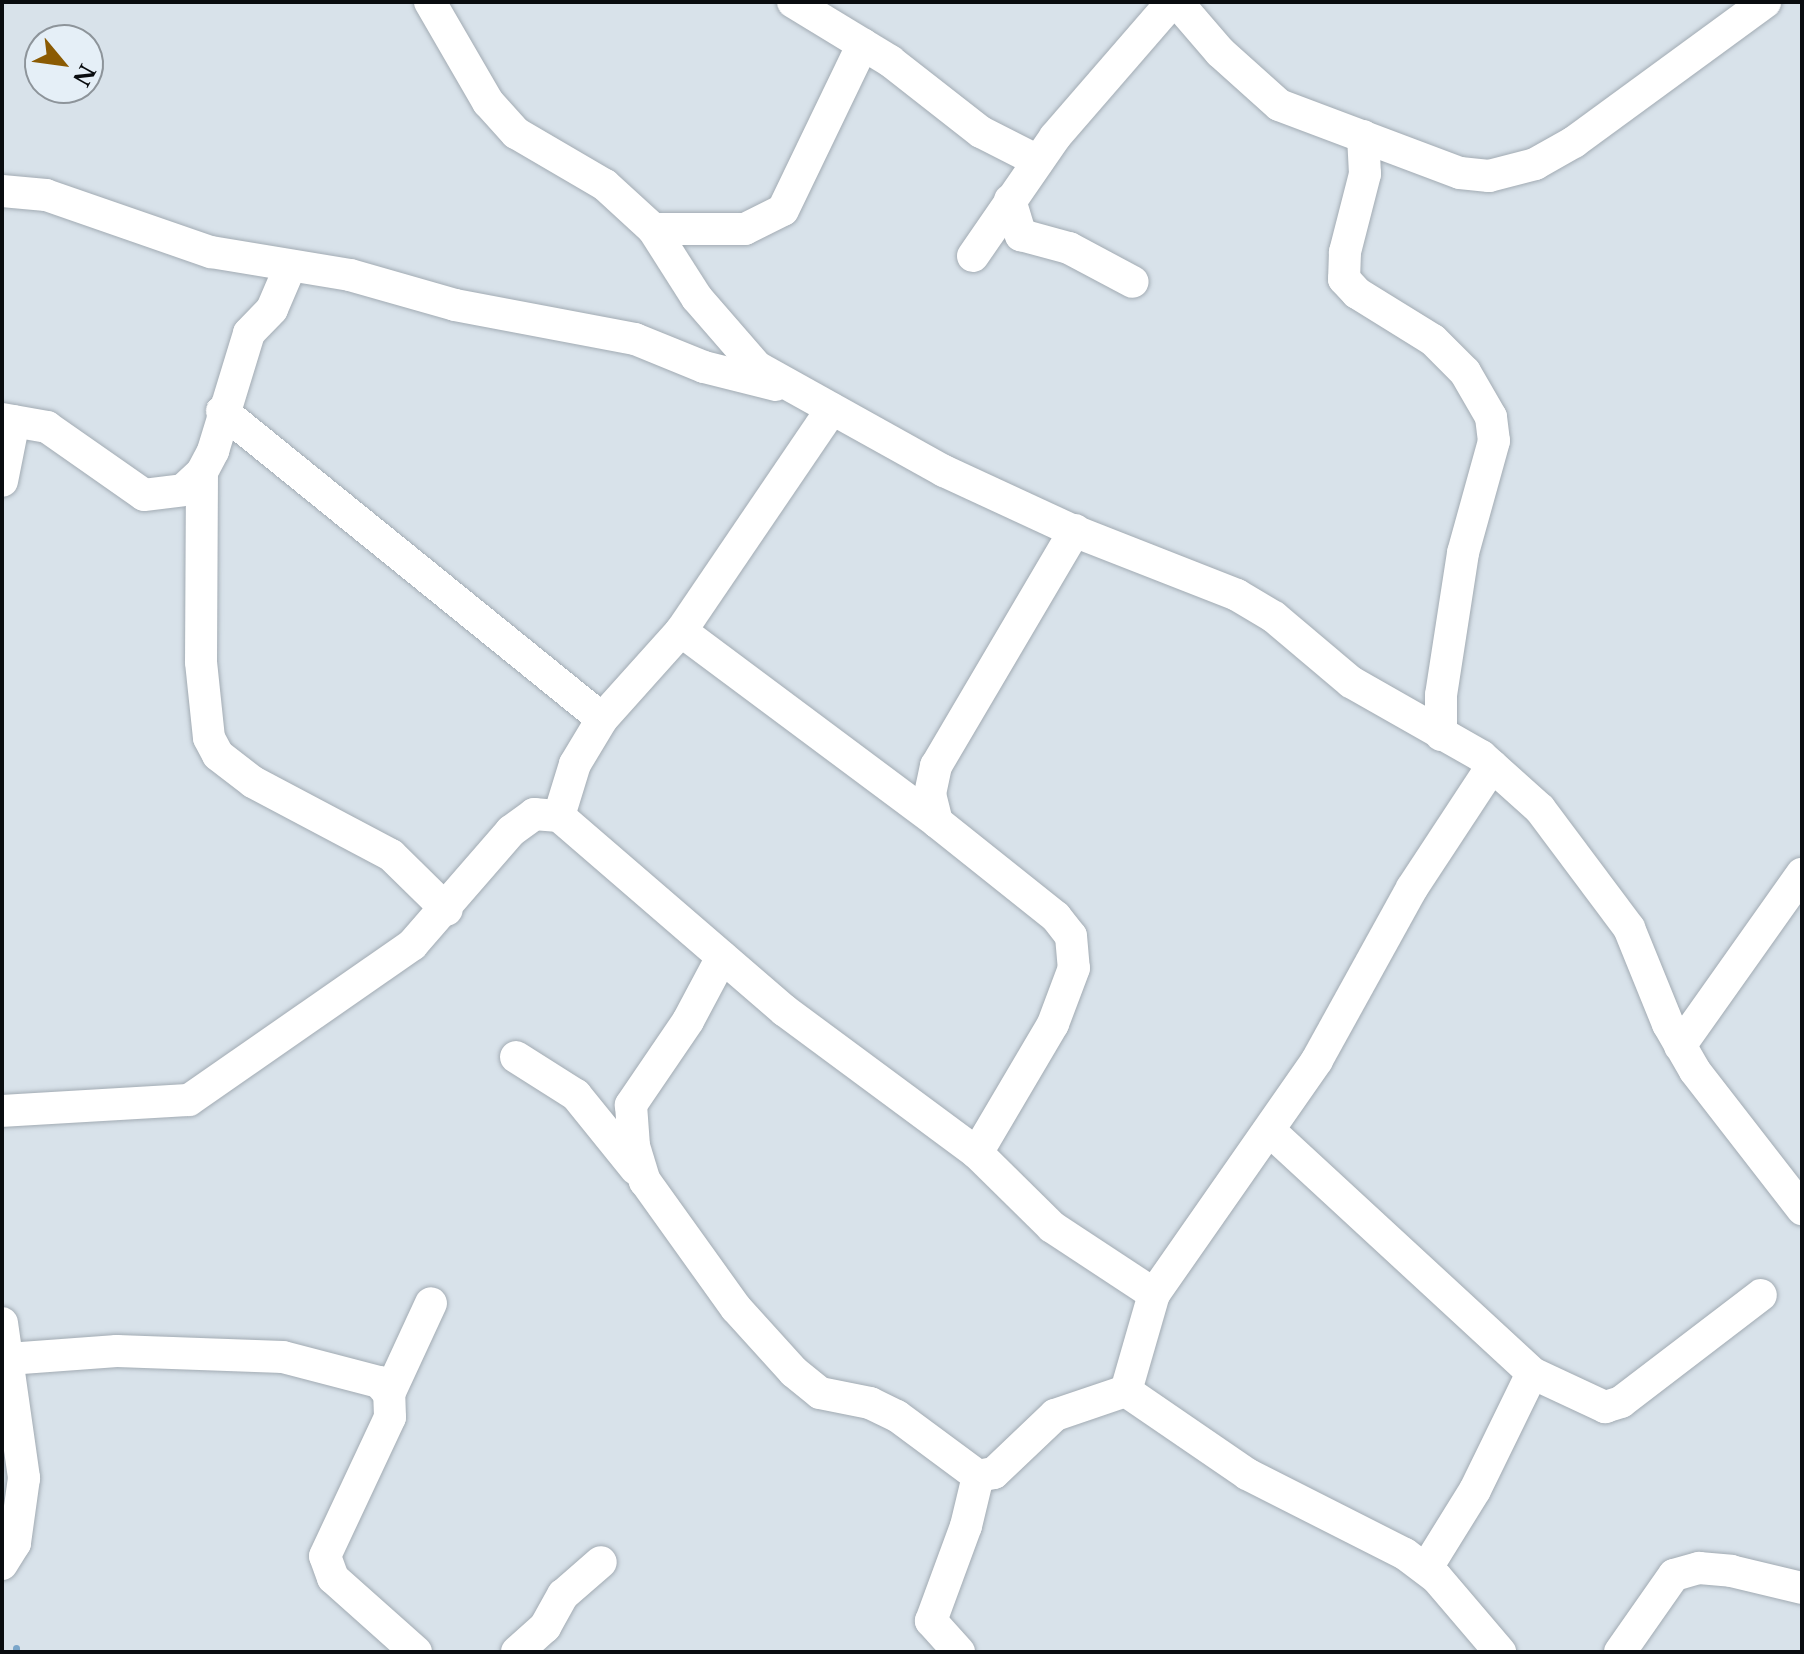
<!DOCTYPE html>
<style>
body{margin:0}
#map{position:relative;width:1804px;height:1654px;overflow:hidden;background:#d8e2ea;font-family:"Libre Baskerville",serif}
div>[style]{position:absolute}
.stream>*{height:7px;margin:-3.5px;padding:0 3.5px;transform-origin:3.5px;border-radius:3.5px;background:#7aa5c9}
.roads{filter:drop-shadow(0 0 2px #a2abb3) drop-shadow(0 0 2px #a2abb3)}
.minor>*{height:32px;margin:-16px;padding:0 16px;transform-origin:16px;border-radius:16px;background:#fff}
span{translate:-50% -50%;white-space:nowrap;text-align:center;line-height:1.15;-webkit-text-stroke:6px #e5eff7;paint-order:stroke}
.frame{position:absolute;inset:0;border:4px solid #090c0f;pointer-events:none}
.north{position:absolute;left:24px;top:24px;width:80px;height:80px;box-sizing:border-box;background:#e5eff7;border:2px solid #8d949a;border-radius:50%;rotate:119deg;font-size:22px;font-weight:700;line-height:32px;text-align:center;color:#090c0f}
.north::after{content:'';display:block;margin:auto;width:28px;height:36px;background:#8b5b03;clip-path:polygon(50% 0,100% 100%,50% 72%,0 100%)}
</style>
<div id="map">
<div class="stream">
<i style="left:16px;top:1652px;width:4px;rotate:-90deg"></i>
</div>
<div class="roads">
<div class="minor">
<i style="left:430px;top:2px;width:116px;rotate:59.9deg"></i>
<i style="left:488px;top:102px;width:42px;rotate:47.9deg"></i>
<i style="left:516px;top:133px;width:103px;rotate:30.3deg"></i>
<i style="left:605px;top:185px;width:65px;rotate:42.5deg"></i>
<i style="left:653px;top:229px;width:82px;rotate:57.5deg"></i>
<i style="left:697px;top:298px;width:91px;rotate:49deg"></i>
<i style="left:757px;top:367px;width:214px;rotate:29.1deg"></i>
<i style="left:944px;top:471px;width:143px;rotate:24.8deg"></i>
<i style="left:1074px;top:531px;width:175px;rotate:21.4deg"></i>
<i style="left:1237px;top:595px;width:43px;rotate:30.7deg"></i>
<i style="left:1274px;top:617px;width:101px;rotate:40.2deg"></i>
<i style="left:1351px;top:682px;width:150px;rotate:29.6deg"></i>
<i style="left:1481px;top:756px;width:79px;rotate:41.9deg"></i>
<i style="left:1540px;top:809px;width:149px;rotate:53.2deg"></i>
<i style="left:1629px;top:928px;width:104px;rotate:67.9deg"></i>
<i style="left:1668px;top:1024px;width:54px;rotate:60.1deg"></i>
<i style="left:1695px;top:1071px;width:175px;rotate:52.2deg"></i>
<i style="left:793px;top:2px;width:114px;rotate:31.3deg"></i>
<i style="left:890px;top:61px;width:115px;rotate:38deg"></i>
<i style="left:981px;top:132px;width:64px;rotate:27deg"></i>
<i style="left:1177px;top:2px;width:66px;rotate:49.3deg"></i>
<i style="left:1220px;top:52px;width:79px;rotate:41.9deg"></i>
<i style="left:1279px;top:105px;width:193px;rotate:20.6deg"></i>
<i style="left:1460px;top:173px;width:29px;rotate:6deg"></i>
<i style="left:1489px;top:176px;width:48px;rotate:-14.6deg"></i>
<i style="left:1535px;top:164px;width:45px;rotate:-29.4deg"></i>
<i style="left:1574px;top:142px;width:237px;rotate:-36.2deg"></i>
<i style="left:1363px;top:136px;width:38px;rotate:87deg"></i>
<i style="left:1365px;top:174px;width:81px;rotate:104.4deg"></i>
<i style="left:1345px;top:252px;width:27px;rotate:92deg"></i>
<i style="left:1344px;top:279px;width:19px;rotate:47deg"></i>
<i style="left:1357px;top:293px;width:89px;rotate:31.7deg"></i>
<i style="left:1433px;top:340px;width:45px;rotate:45deg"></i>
<i style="left:1465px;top:372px;width:52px;rotate:60deg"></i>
<i style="left:1491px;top:417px;width:24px;rotate:83deg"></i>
<i style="left:1494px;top:441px;width:116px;rotate:105.5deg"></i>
<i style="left:1463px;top:553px;width:144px;rotate:98.8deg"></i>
<i style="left:1441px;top:695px;width:40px;rotate:90deg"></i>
<i style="left:2px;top:191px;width:44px;rotate:5.2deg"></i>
<i style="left:46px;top:195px;width:175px;rotate:19.1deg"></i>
<i style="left:211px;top:252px;width:141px;rotate:9.4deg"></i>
<i style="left:350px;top:275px;width:109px;rotate:15.9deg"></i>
<i style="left:455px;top:305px;width:183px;rotate:10.7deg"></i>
<i style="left:635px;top:339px;width:74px;rotate:22.1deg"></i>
<i style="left:704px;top:367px;width:74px;rotate:14deg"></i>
<i style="left:1010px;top:200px;width:37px;rotate:73deg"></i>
<i style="left:1021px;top:235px;width:50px;rotate:15.2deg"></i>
<i style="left:1069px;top:248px;width:72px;rotate:28deg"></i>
<i style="left:653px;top:229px;width:92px"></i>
<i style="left:745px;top:229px;width:42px;rotate:-26.6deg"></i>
<i style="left:783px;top:210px;width:184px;rotate:-64.3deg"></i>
<i style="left:973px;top:256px;width:145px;rotate:-55.4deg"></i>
<i style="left:1055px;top:137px;width:179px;rotate:-49.1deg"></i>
<i style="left:222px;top:411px;width:489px;rotate:39deg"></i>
<i style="left:2px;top:419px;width:46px;rotate:10.1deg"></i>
<i style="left:47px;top:427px;width:118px;rotate:35deg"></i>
<i style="left:144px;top:495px;width:39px;rotate:-7deg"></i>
<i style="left:183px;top:490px;width:26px;rotate:-43deg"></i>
<i style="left:202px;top:472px;width:24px;rotate:-62deg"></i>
<i style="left:213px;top:451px;width:123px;rotate:-73deg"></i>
<i style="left:249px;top:333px;width:33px;rotate:-46deg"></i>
<i style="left:272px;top:309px;width:46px;rotate:-66.8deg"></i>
<i style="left:202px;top:472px;width:190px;rotate:90.3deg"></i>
<i style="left:201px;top:662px;width:76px;rotate:84deg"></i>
<i style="left:209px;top:738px;width:19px;rotate:62deg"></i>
<i style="left:218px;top:755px;width:44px;rotate:37.6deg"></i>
<i style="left:253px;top:782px;width:156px;rotate:27.9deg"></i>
<i style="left:391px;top:855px;width:78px;rotate:44.5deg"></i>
<i style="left:2px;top:481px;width:61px;rotate:-78.7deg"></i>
<i style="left:681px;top:631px;width:319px;rotate:36.7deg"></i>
<i style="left:937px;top:822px;width:152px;rotate:38.6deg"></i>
<i style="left:1056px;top:917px;width:24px;rotate:52deg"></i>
<i style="left:1071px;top:936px;width:32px;rotate:85deg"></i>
<i style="left:1074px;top:968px;width:60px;rotate:110.6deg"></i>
<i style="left:1053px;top:1024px;width:150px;rotate:120.5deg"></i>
<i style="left:559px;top:816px;width:54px;rotate:-72.9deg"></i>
<i style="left:575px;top:764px;width:52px;rotate:-59deg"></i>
<i style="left:602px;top:719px;width:118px;rotate:-48.1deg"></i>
<i style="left:681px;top:631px;width:268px;rotate:-55.8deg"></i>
<i style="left:937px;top:822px;width:29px;rotate:-104deg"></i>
<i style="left:930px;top:794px;width:29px;rotate:-78deg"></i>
<i style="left:936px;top:766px;width:274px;rotate:-59.5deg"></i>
<i style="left:722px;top:957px;width:72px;rotate:118deg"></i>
<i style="left:688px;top:1021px;width:102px;rotate:124.2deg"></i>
<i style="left:631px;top:1105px;width:41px;rotate:85.8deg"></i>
<i style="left:634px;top:1146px;width:37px;rotate:73deg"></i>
<i style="left:645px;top:1181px;width:156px;rotate:54.4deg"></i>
<i style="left:736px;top:1308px;width:86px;rotate:47.8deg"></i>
<i style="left:794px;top:1372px;width:33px;rotate:39deg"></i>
<i style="left:820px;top:1393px;width:51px;rotate:11.3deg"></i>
<i style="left:870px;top:1403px;width:30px;rotate:26deg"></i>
<i style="left:897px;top:1416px;width:101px;rotate:36.5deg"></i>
<i style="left:978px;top:1476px;width:16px;rotate:-11deg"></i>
<i style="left:994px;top:1473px;width:84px;rotate:-43.6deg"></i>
<i style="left:1055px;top:1415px;width:75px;rotate:-18.7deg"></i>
<i style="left:1126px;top:1391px;width:101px;rotate:-73.9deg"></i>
<i style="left:1154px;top:1294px;width:285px;rotate:-55.1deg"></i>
<i style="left:1317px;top:1060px;width:196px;rotate:-61.1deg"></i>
<i style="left:1412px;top:888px;width:146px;rotate:-56.7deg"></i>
<i style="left:1680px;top:1046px;width:211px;rotate:-54.7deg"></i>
<i style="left:516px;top:1057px;width:71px;rotate:32.3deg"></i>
<i style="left:576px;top:1095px;width:95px;rotate:51deg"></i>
<i style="left:2px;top:1111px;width:187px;rotate:-3.4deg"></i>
<i style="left:189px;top:1100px;width:272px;rotate:-34.8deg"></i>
<i style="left:412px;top:945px;width:151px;rotate:-49deg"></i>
<i style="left:511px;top:831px;width:29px;rotate:-36deg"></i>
<i style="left:534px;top:814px;width:25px;rotate:5deg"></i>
<i style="left:559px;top:816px;width:298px;rotate:40.8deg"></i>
<i style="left:785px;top:1011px;width:239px;rotate:36.5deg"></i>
<i style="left:977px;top:1153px;width:105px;rotate:44.6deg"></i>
<i style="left:1052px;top:1227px;width:122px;rotate:33.3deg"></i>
<i style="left:1270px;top:1131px;width:357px;rotate:42.7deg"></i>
<i style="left:1532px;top:1373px;width:81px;rotate:25deg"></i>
<i style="left:1605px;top:1407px;width:17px;rotate:-17deg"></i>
<i style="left:1621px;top:1402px;width:176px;rotate:-37.4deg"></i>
<i style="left:2px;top:1323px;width:157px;rotate:81.9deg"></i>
<i style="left:24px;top:1478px;width:66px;rotate:97.9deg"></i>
<i style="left:15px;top:1543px;width:25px;rotate:122deg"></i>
<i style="left:8px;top:1359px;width:109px;rotate:-4.2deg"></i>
<i style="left:117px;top:1351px;width:166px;rotate:2.1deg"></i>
<i style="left:283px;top:1357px;width:99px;rotate:14.6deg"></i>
<i style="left:379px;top:1382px;width:16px;rotate:50deg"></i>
<i style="left:1126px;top:1391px;width:147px;rotate:34.4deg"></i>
<i style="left:1247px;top:1474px;width:177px;rotate:26.9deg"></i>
<i style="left:1405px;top:1554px;width:39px;rotate:37deg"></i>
<i style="left:1436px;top:1577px;width:99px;rotate:49.5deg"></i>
<i style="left:1426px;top:1569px;width:93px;rotate:-58.2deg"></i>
<i style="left:1475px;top:1490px;width:130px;rotate:-64deg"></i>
<i style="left:416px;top:1652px;width:111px;rotate:-138.3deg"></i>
<i style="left:333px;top:1578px;width:23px;rotate:-110deg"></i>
<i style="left:325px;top:1556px;width:153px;rotate:-64.9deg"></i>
<i style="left:390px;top:1417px;width:23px;rotate:-92deg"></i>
<i style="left:389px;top:1394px;width:100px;rotate:-65.2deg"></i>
<i style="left:517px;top:1652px;width:38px;rotate:-42deg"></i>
<i style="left:545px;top:1627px;width:37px;rotate:-61deg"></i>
<i style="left:563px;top:1595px;width:50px;rotate:-41deg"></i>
<i style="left:959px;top:1652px;width:42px;rotate:-132.1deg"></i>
<i style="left:931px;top:1621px;width:101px;rotate:-69.8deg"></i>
<i style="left:966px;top:1526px;width:51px;rotate:-76.5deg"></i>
<i style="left:1620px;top:1652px;width:94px;rotate:-55deg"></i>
<i style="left:1674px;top:1575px;width:26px;rotate:-16deg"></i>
<i style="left:1699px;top:1568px;width:32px;rotate:5deg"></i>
<i style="left:1731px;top:1571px;width:73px;rotate:13.5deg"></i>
</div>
</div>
<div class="frame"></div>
<div class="north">N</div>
</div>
